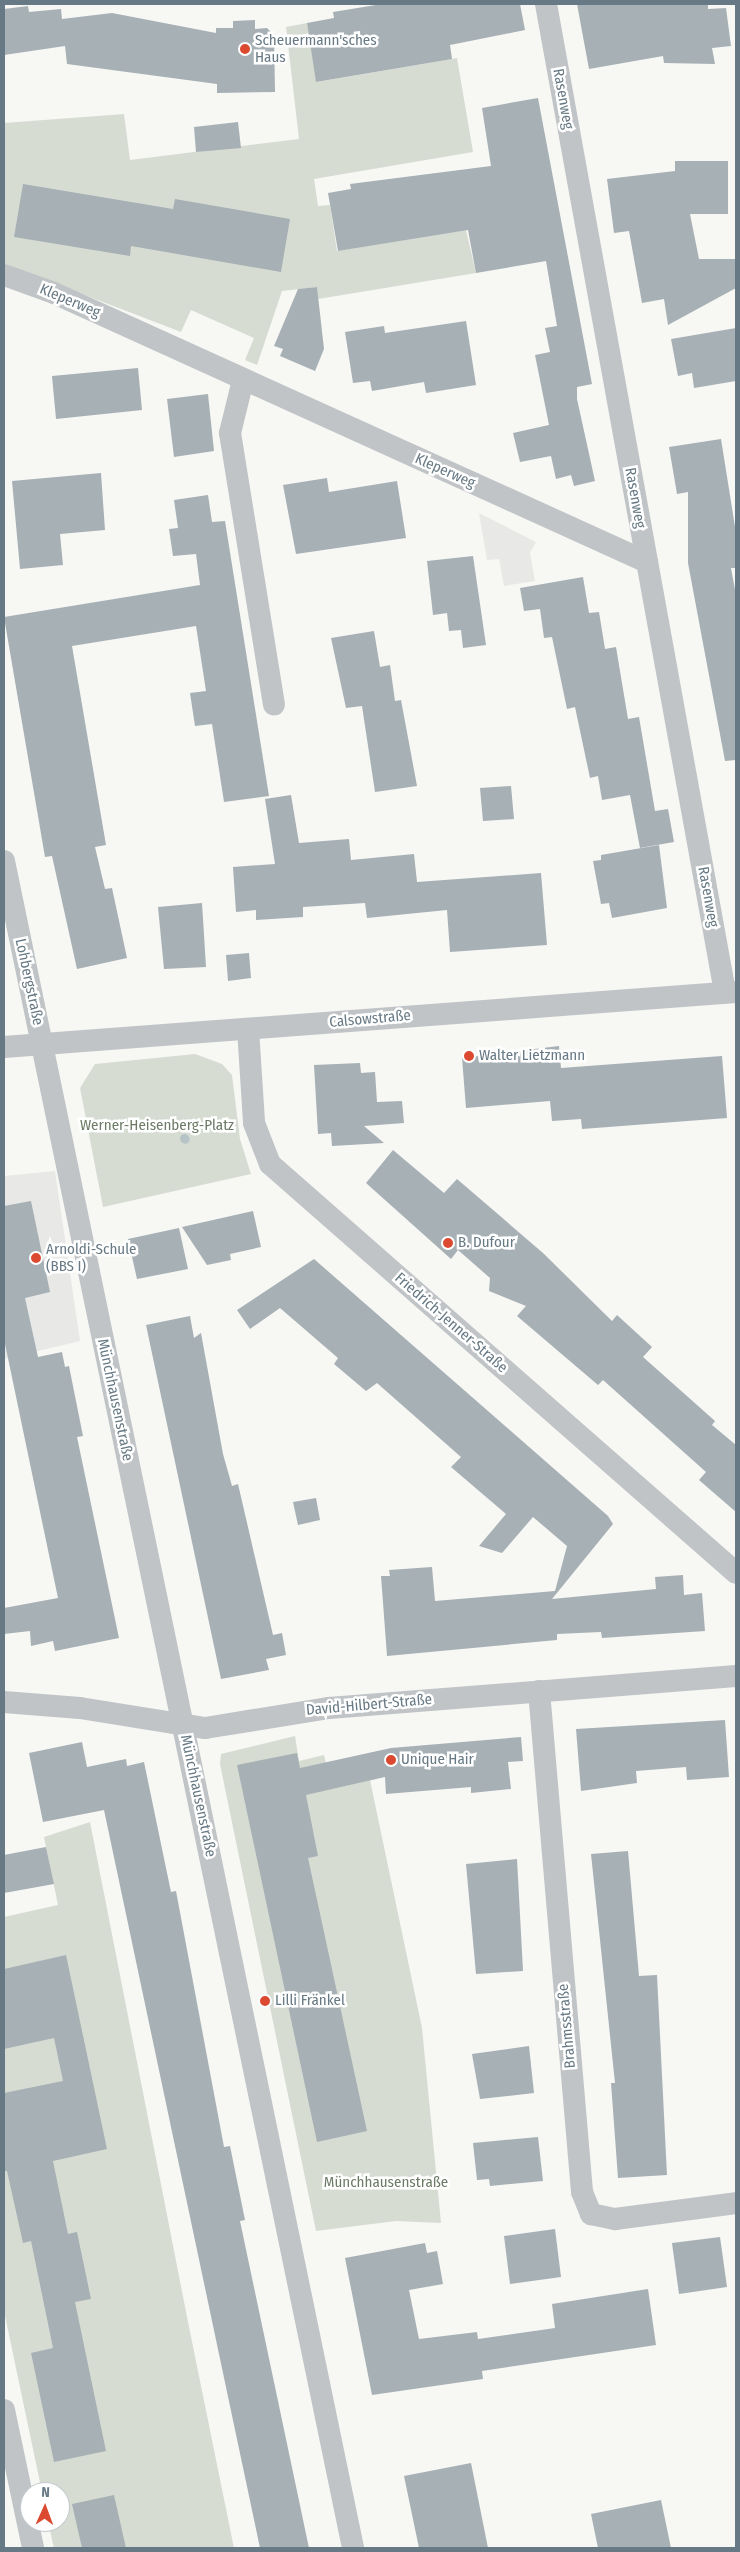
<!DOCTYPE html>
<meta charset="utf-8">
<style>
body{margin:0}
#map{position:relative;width:740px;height:2552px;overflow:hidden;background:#f7f7f4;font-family:"Fira Sans Condensed",sans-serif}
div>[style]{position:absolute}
.built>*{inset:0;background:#e8e8e7}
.green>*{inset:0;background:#d7dcd3}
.stream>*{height:9px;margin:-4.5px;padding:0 4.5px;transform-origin:4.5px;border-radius:4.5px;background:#b7c4c7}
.building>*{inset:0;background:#a7b0b5}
.street>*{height:22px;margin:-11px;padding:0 11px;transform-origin:11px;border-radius:11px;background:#c0c4c7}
.dots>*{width:14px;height:14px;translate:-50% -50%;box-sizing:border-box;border:2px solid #fff;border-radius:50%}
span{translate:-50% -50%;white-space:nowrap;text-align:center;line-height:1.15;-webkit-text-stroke:5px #fff;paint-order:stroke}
.poi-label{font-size:15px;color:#677984}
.left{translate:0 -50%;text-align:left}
.street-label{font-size:15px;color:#677984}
.park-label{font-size:15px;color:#6c7b66}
.frame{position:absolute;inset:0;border:5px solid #677984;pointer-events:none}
.north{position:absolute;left:20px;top:2482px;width:50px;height:50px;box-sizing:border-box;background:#fff;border:1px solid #c2c9ce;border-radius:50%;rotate:2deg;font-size:14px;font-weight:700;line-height:20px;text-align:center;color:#677984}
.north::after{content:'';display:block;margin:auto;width:18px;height:22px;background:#db4a30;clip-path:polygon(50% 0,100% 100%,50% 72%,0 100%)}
</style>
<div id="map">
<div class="built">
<i style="clip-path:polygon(479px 513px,536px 542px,530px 553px,535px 581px,504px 586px,499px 559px,487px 560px)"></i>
<i style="clip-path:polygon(55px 1171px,80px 1341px,4px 1359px,4px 1176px)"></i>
</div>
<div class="green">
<i style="clip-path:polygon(307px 23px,317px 82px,457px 58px,473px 152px,314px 179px,318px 206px,330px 205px,337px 251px,466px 230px,476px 273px,318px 299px,317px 287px,282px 291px,257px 365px,245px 360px,254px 338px,191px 310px,181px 332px,4px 264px,4px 123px,124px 114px,130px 160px,299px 139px,286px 27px)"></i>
<i style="clip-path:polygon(195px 1054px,222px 1064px,232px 1075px,240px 1139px,251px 1174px,103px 1207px,80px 1088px,95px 1064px)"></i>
<i style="clip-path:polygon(295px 1736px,299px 1761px,324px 1755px,332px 1789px,370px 1780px,422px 2028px,441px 2223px,396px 2221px,316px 2231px,220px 1764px,221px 1754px)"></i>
<i style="clip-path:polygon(90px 1822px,188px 2322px,234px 2548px,54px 2548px,48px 2522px,60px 2522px,60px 2492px,42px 2492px,4px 2311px,4px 1917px,58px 1905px,44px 1837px)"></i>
</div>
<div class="stream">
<i style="left:184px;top:1138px;width:1px;rotate:45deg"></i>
</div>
<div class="building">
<i style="clip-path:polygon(382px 4px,520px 4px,525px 30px,450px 45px,452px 59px,316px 82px,307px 23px,334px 18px,333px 12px)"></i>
<i style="clip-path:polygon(577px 4px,708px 4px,708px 9px,726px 8px,731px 46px,712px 48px,715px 64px,664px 63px,663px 56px,589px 69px)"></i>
<i style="clip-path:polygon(28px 6px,29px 12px,61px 9px,62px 19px,112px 13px,216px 33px,216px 28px,233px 28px,233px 21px,255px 20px,255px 29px,267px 28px,274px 35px,275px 92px,217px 93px,217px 84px,67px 64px,65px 46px,4px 55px,4px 9px)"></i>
<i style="clip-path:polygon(538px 98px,592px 384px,577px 387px,577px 399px,595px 481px,574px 486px,571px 475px,556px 479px,551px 456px,520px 462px,513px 433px,549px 425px,535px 355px,550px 352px,545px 328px,557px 326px,546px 261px,476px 273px,468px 230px,338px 251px,328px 193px,351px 189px,350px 184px,491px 166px,482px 108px)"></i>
<i style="clip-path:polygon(238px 122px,241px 148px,196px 152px,194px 127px)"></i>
<i style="clip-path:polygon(675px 161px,728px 161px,728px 214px,690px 214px,699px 259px,735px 259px,736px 288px,668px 325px,664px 299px,642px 303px,629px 231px,614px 233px,607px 179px,675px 171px)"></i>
<i style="clip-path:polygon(23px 184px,173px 209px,175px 199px,290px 219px,281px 272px,131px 246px,130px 256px,14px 237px)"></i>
<i style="clip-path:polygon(317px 287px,324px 349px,315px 371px,280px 356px,283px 349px,274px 346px,298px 289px)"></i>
<i style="clip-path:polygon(466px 321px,476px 385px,426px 393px,424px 382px,372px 391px,370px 381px,353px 383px,345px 332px,384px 326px,385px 333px)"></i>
<i style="clip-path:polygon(736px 328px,736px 381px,694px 388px,692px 373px,678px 376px,671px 339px)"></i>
<i style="clip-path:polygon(138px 368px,142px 410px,56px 419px,52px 376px)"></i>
<i style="clip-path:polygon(208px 394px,214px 451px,174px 457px,167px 399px)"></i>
<i style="clip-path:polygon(721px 439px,736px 533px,736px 568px,731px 568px,736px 595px,736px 760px,725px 761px,688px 563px,688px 492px,677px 494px,669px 447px)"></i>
<i style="clip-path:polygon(101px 473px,105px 530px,60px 534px,63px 565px,20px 569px,12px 481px)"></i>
<i style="clip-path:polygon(327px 478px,329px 492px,397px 481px,406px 538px,296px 554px,283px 485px)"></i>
<i style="clip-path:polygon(208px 495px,212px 522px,225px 521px,269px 796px,224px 802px,212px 724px,195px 726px,190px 693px,206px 691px,196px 626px,72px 646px,106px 845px,95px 847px,105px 889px,112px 888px,127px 958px,77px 969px,52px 856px,45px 857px,4px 617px,200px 585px,196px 554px,173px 556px,169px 529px,178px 528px,174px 500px)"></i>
<i style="clip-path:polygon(473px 556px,486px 645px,463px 648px,461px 630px,449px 631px,447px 613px,433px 615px,427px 561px)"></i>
<i style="clip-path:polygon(583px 577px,589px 613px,599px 612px,605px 649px,616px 647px,628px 719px,639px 717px,655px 811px,668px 809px,674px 842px,640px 848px,630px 795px,602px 800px,598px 776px,590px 778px,575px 707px,567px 709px,552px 637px,544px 638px,540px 609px,524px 611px,520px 588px)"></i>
<i style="clip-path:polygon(374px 631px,380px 667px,390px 665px,395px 701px,401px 700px,417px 786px,375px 792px,362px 706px,346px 708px,331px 638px)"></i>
<i style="clip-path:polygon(511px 786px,514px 819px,483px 821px,480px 788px)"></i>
<i style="clip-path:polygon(291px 795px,299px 843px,349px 839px,351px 860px,414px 854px,417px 882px,541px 873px,547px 945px,450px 952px,447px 910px,367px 918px,365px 903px,303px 907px,303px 917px,256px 920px,256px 910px,236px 912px,233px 867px,275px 864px,265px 799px)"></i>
<i style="clip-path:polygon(659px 845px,667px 908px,612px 918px,609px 903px,601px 904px,593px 861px,601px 860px,601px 855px)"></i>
<i style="clip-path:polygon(202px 903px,206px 967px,164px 969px,158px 907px)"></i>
<i style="clip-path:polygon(249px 953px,251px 978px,228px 981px,226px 955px)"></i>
<i style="clip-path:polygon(559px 1046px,561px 1068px,722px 1056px,727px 1118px,582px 1129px,581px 1119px,552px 1121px,550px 1101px,466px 1108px,462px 1058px)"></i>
<i style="clip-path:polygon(360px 1063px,361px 1073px,375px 1072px,377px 1102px,402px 1101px,404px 1123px,364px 1126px,384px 1143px,332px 1146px,331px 1133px,318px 1134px,314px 1065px)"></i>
<i style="clip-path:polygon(393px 1150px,444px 1193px,457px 1179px,543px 1253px,612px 1321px,617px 1315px,652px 1347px,643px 1357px,715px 1421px,712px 1425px,736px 1445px,736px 1512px,699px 1480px,706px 1472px,603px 1380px,598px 1385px,517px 1316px,526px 1306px,489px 1291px,490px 1278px,458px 1250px,451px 1259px,366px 1183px)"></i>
<i style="clip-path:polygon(31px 1201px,50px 1292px,25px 1298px,38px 1357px,62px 1352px,65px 1367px,69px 1366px,83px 1436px,77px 1437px,119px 1638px,55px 1651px,53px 1641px,31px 1646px,30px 1631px,4px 1634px,4px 1608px,58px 1598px,4px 1339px,4px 1206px)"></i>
<i style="clip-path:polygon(253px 1211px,261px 1247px,230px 1254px,231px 1260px,207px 1265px,182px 1227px)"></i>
<i style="clip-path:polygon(179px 1228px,188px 1269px,137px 1279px,128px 1239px)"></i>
<i style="clip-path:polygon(314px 1259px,608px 1516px,613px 1524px,552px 1599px,656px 1589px,655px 1577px,683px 1575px,684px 1595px,702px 1593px,705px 1631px,602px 1638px,601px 1632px,557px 1634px,557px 1640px,387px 1656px,381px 1576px,390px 1576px,389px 1570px,432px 1567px,435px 1601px,555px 1591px,567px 1546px,533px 1517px,502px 1553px,479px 1546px,506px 1514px,451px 1467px,461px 1457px,377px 1383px,366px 1391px,334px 1364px,338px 1358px,280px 1308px,250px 1329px,237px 1310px)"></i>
<i style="clip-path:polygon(190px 1316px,194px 1338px,201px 1333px,223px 1454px,232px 1486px,238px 1484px,273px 1635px,282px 1633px,286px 1655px,266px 1659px,269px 1670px,221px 1679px,146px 1325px)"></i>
<i style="clip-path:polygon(316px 1498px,320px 1520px,298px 1525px,293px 1502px)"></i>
<i style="clip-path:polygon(725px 1720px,729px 1777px,687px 1780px,686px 1767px,636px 1771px,637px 1783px,581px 1791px,576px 1729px)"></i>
<i style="clip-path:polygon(521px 1737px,523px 1761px,508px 1762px,511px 1789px,471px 1793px,471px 1787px,386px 1794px,385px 1777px,306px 1795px,318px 1856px,308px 1858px,367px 2131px,317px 2142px,237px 1765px,297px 1753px,300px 1768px,391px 1748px)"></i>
<i style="clip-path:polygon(82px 1742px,87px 1767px,126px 1759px,127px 1766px,144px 1762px,171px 1892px,176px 1891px,224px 2147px,230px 2146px,245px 2220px,240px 2221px,309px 2548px,260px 2548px,104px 1810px,43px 1822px,29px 1753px)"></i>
<i style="clip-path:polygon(46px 1847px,54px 1884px,4px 1893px,4px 1855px)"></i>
<i style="clip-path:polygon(628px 1851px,639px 1976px,657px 1975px,667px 2175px,618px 2178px,611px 2083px,615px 2083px,591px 1854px)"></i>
<i style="clip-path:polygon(517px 1859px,523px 1971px,476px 1974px,466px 1864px)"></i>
<i style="clip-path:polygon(66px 1955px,107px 2149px,53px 2161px,68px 2234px,77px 2232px,91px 2299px,75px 2302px,106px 2451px,54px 2462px,31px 2353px,53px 2348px,31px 2241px,23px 2243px,7px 2171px,4px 2171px,4px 2093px,63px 2081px,54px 2038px,4px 2049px,4px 1969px)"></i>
<i style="clip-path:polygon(529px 2046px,534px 2093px,480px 2099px,472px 2054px)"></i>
<i style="clip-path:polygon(538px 2137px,543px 2181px,490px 2186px,489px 2179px,477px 2180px,473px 2143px)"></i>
<i style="clip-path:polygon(555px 2229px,561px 2277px,510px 2284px,504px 2236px)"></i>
<i style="clip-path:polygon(720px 2237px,727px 2287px,679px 2294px,672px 2243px)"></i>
<i style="clip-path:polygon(425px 2243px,427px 2253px,437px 2251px,443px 2284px,409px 2290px,419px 2339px,477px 2332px,478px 2339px,555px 2328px,552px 2304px,648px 2289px,656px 2345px,482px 2371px,483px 2379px,372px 2395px,345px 2258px)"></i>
<i style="clip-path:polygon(471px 2463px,488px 2548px,419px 2548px,404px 2476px)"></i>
<i style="clip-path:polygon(114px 2495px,126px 2548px,82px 2548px,72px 2504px)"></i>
<i style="clip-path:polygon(661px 2500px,671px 2548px,598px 2548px,591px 2514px)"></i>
</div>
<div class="street">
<i style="left:546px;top:4px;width:1004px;rotate:79.73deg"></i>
<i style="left:4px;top:275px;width:53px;rotate:19.8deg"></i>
<i style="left:54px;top:293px;width:651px;rotate:24.4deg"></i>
<i style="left:243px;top:380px;width:55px;rotate:103.8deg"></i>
<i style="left:230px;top:433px;width:275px;rotate:80.8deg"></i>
<i style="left:4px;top:861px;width:1723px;rotate:78.31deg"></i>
<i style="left:248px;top:1029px;width:94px;rotate:86.3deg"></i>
<i style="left:254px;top:1123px;width:44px;rotate:68.7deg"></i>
<i style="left:270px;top:1164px;width:620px;rotate:41.27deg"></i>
<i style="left:4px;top:1047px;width:734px;rotate:-4.3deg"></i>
<i style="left:539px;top:1691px;width:503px;rotate:85.09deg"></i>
<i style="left:582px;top:2192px;width:24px;rotate:68deg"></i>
<i style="left:591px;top:2214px;width:25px;rotate:12deg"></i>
<i style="left:615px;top:2219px;width:122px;rotate:-7.5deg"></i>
<i style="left:4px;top:1702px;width:76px;rotate:4.5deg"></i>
<i style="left:80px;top:1708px;width:127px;rotate:9.1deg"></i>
<i style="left:205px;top:1728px;width:126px;rotate:-9.2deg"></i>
<i style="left:329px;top:1708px;width:408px;rotate:-4.5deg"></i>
<i style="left:4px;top:2410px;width:141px;rotate:78.1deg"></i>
</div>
<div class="dots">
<i style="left:245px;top:49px;background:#db4a30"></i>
<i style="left:469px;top:1056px;background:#db4a30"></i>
<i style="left:448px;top:1243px;background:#db4a30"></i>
<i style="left:36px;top:1258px;background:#db4a30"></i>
<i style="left:391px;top:1760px;background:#db4a30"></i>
<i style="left:265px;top:2001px;background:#db4a30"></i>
</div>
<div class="poi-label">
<span class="left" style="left:255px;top:49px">Scheuermann'sches<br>Haus</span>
<span class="left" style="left:479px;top:1056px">Walter Lietzmann</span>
<span class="left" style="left:458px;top:1243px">B. Dufour</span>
<span class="left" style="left:46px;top:1258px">Arnoldi-Schule<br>(BBS I)</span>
<span class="left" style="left:401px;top:1760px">Unique Hair</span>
<span class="left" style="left:275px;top:2001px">Lilli Fränkel</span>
</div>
<div class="street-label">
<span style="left:563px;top:99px;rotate:80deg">Rasenweg</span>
<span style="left:70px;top:301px;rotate:23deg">Kleperweg</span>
<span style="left:445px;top:471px;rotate:24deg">Kleperweg</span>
<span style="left:635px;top:498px;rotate:80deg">Rasenweg</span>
<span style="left:708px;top:897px;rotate:80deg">Rasenweg</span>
<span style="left:29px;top:982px;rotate:78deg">Lohbergstraße</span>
<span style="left:370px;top:1019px;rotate:-5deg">Calsowstraße</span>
<span style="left:451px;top:1323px;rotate:41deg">Friedrich-Jenner-Straße</span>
<span style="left:115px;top:1400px;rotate:78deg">Münchhausenstraße</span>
<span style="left:369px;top:1705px;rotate:-5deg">David-Hilbert-Straße</span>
<span style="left:198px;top:1796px;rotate:78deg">Münchhausenstraße</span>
<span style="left:567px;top:2026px;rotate:-95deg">Brahmsstraße</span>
</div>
<div class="park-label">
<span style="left:157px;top:1126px">Werner-Heisenberg-Platz</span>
<span style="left:386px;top:2183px">Münchhausenstraße</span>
</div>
<div class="frame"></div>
<div class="north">N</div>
</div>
